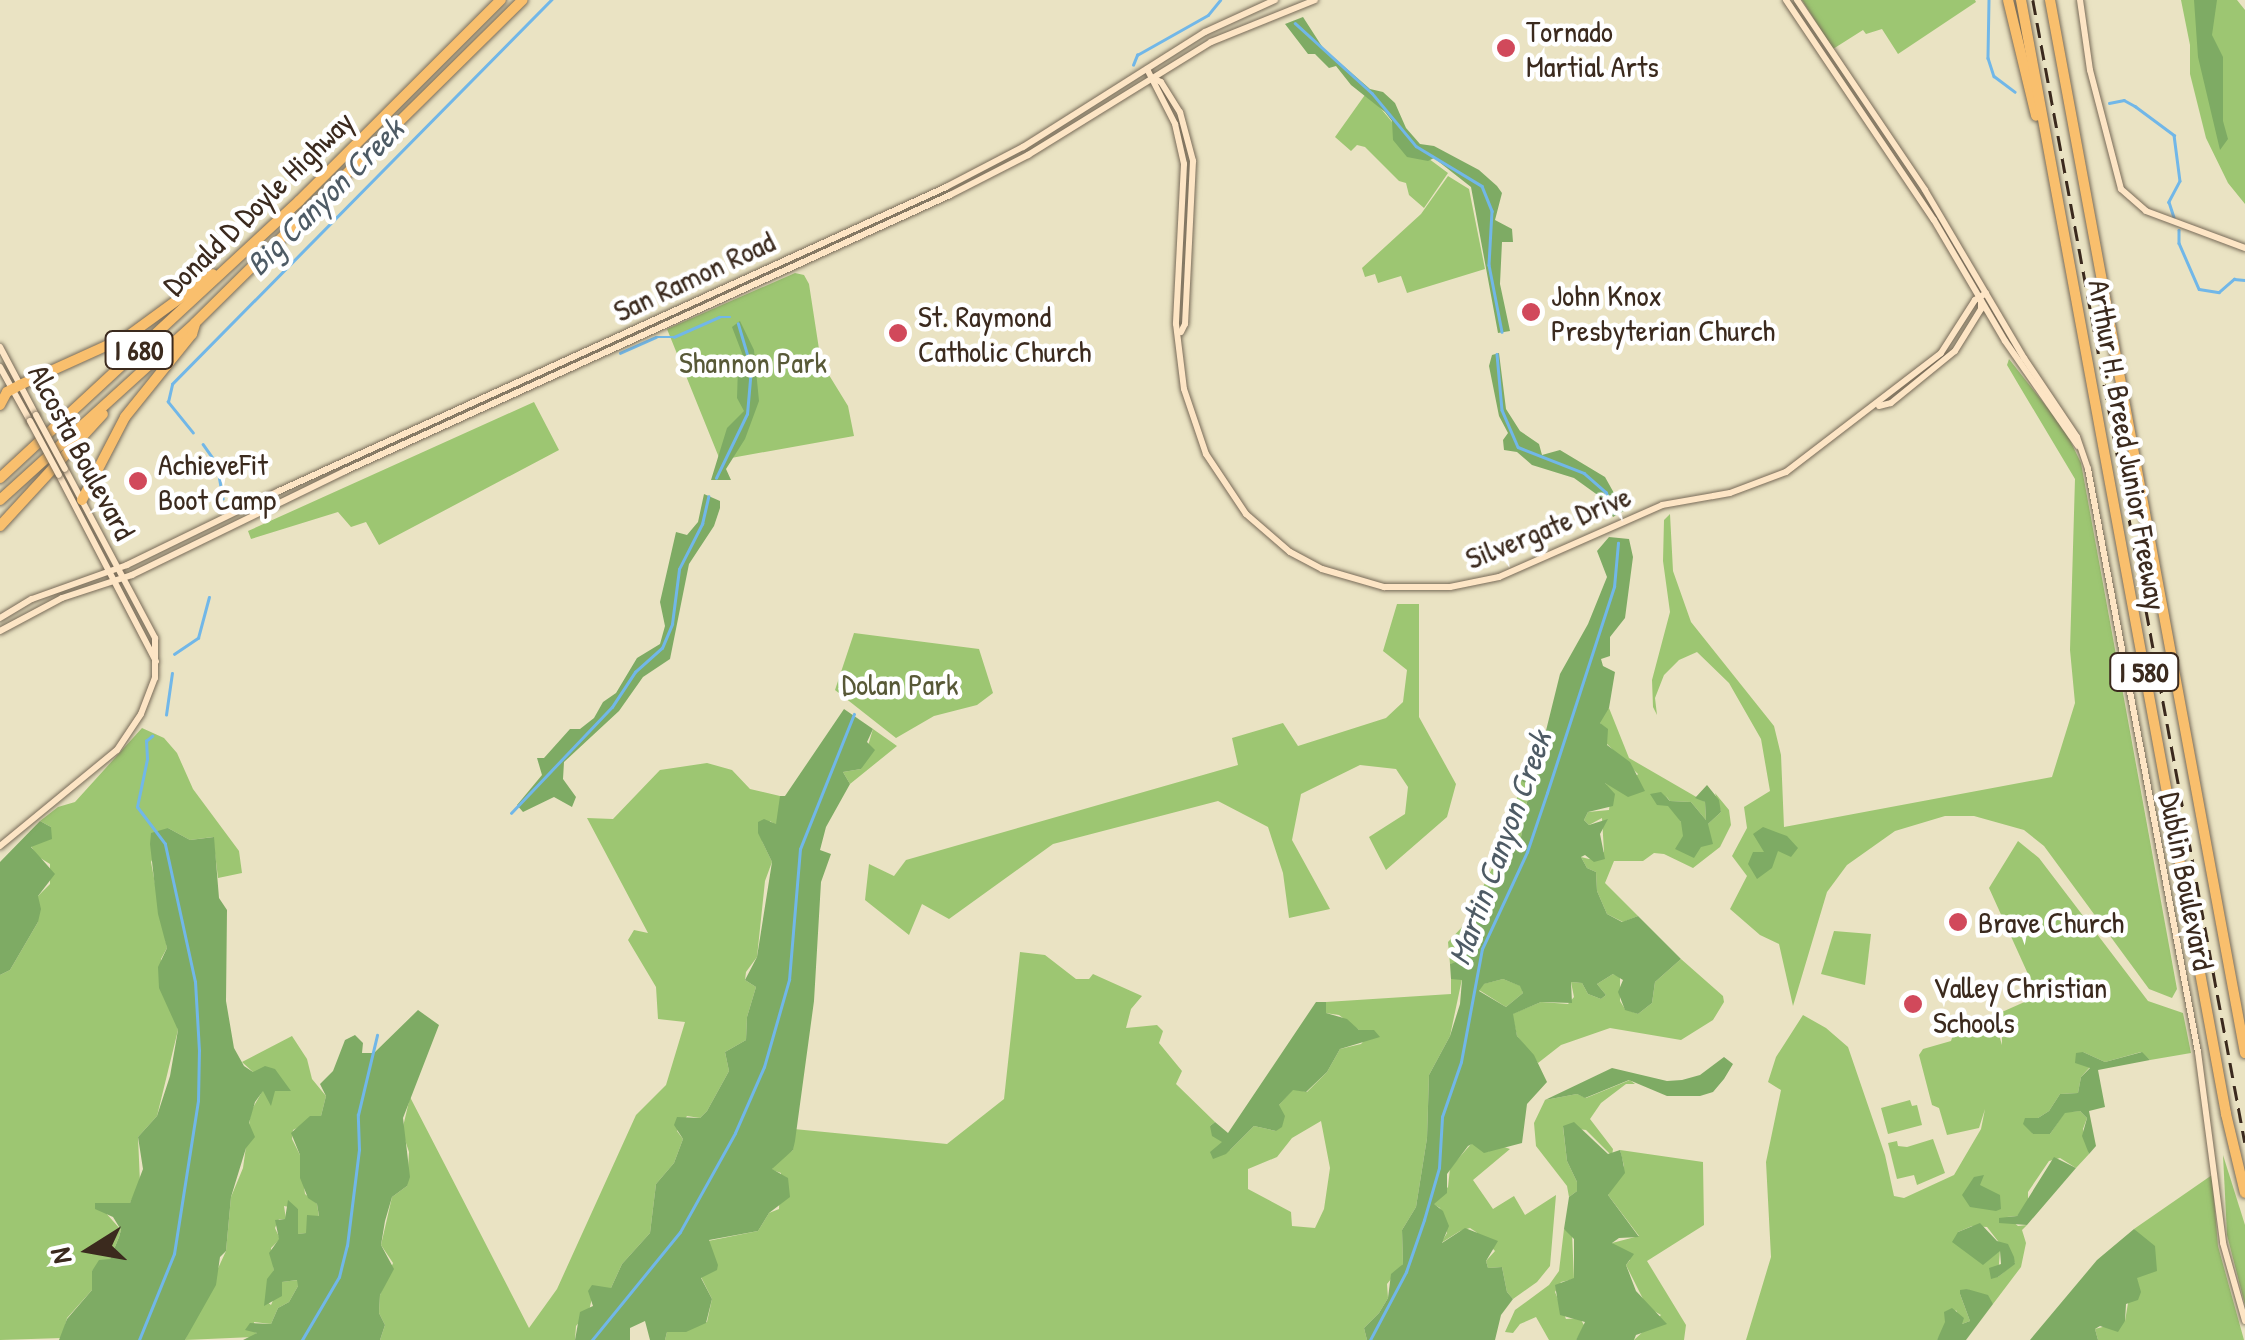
<!DOCTYPE html>
<style>
body{margin:0}
#map{position:relative;width:2245px;height:1340px;overflow:hidden;background:#eae3c3;font-family:"Patrick Hand",sans-serif}
div>[style]{position:absolute}
.green>*{inset:0;background:#9dc672}
.forest>*{inset:0;background:#7eab64}
.stream>*{height:2.5px;margin:-1.25px;padding:0 1.25px;transform-origin:1.25px;border-radius:1.25px;background:#71b7e8}
.roads{filter:drop-shadow(0 0 2px #786b58) drop-shadow(0 0 2px #786b58)}
.secondary>*{height:6px;margin:-3px;padding:0 3px;transform-origin:3px;border-radius:3px;background:#fde5c5}
.highway>*{height:10px;margin:-5px;padding:0 5px;transform-origin:5px;border-radius:5px;background:#f9bf6d}
.rail>*{height:2.5px;margin-top:-1.25px;transform-origin:0;background:repeating-linear-gradient(90deg,#3b2a1e 0 15px,transparent 0 23px)}
.bridges{filter:drop-shadow(0 0 2px #786b58) drop-shadow(0 0 2px #786b58)}
.secondary-bridge>*{height:6px;margin:-3px;padding:0 3px;transform-origin:3px;border-radius:3px;background:#fde5c5}
.dots>*{width:28px;height:28px;translate:-50% -50%;box-sizing:border-box;border:5px solid #fff;border-radius:50%}
span{translate:-50% -50%;white-space:nowrap;text-align:center;line-height:1.15;-webkit-text-stroke:9px #fff;paint-order:stroke}
.shield-label span{padding:2px 8px;background:#fff;border:2px solid;border-radius:8px;-webkit-text-stroke-width:0}
.shield-label{font-size:28px;color:#3b2a1e;font-weight:700}
.poi-label{font-size:30px;color:#3b2a1e}
.left{translate:0 -50%;text-align:left}
.street-label{font-size:30px;color:#3b2a1e}
.park-label{font-size:30px;color:#585937}
.water-label{font-size:32px;color:#4e5b65;font-style:italic}
.north{position:absolute;left:40px;top:1200px;width:100px;height:100px;-webkit-text-stroke:8px #fff;paint-order:stroke;rotate:259deg;font-size:28px;font-weight:700;line-height:40px;text-align:center;color:#3b2a1e}
.north::after{content:'';display:block;margin:auto;width:35px;height:45px;background:#3b2a1e;clip-path:polygon(50% 0,100% 100%,50% 72%,0 100%)}
</style>
<div id="map">
<div class="green">
<i style="clip-path:polygon(1802px 0,1975px 0,1976px 2px,1898px 54px,1882px 29px,1866px 34px,1863px 30px,1833px 49px)"></i>
<i style="clip-path:polygon(2181px 0,2237px 0,2245px 10px,2245px 204px,2228px 183px,2206px 138px,2190px 74px,2190px 45px)"></i>
<i style="clip-path:polygon(1367px 92px,1413px 147px,1448px 173px,1424px 208px,1409px 195px,1406px 183px,1399px 181px,1365px 147px,1357px 145px,1351px 151px,1335px 137px)"></i>
<i style="clip-path:polygon(1448px 176px,1469px 189px,1485px 269px,1407px 293px,1401px 276px,1378px 283px,1375px 274px,1365px 277px,1362px 268px,1421px 214px)"></i>
<i style="clip-path:polygon(795px 273px,804px 275px,809px 284px,821px 362px,848px 406px,854px 436px,720px 460px,667px 329px)"></i>
<i style="clip-path:polygon(2009px 359px,2065px 430px,2081px 463px,2177px 989px,2172px 998px,2149px 989px,2044px 846px,2024px 830px,1974px 816px,1945px 816px,1895px 831px,1847px 865px,1827px 892px,1793px 1006px,1779px 944px,1760px 935px,1730px 909px,1747px 876px,1732px 856px,1747px 828px,1744px 807px,1770px 791px,1761px 739px,1729px 683px,1697px 652px,1679px 660px,1664px 675px,1655px 698px,1657px 715px,1653px 707px,1652px 680px,1670px 612px,1663px 561px,1664px 520px,1670px 514px,1673px 571px,1691px 622px,1774px 726px,1781px 755px,1784px 827px,2052px 777px,2075px 703px,2070px 650px,2075px 479px,2017px 382px,2007px 365px)"></i>
<i style="clip-path:polygon(534px 402px,559px 450px,379px 545px,366px 522px,351px 527px,338px 512px,251px 539px,248px 531px)"></i>
<i style="clip-path:polygon(1397px 604px,1419px 604px,1419px 717px,1456px 784px,1447px 817px,1386px 870px,1369px 837px,1405px 814px,1408px 787px,1396px 769px,1360px 765px,1301px 794px,1292px 840px,1330px 909px,1289px 918px,1283px 873px,1268px 827px,1218px 801px,1053px 844px,949px 919px,922px 904px,909px 935px,865px 900px,869px 864px,894px 876px,906px 860px,1238px 765px,1232px 738px,1283px 723px,1298px 746px,1386px 718px,1403px 702px,1407px 670px,1383px 651px)"></i>
<i style="clip-path:polygon(854px 633px,979px 649px,993px 693px,977px 705px,934px 716px,896px 738px,835px 690px)"></i>
<i style="clip-path:polygon(1609px 708px,1629px 758px,1705px 802px,1706px 820px,1691px 802px,1670px 801px,1666px 796px,1681px 822px,1708px 824px,1721px 812px,1715px 793px,1729px 810px,1731px 825px,1720px 847px,1693px 868px,1664px 854px,1654px 853px,1643px 861px,1614px 861px,1605px 883px,1638px 916px,1623px 922px,1607px 914px,1597px 891px,1596px 872px,1587px 868px,1581px 857px,1589px 859px,1604px 852px,1602px 818px,1589px 825px,1584px 820px,1588px 812px,1609px 810px,1611px 794px,1605px 782px,1623px 793px,1638px 774px,1607px 744px,1599px 719px)"></i>
<i style="clip-path:polygon(142px 728px,164px 738px,177px 753px,193px 789px,239px 851px,242px 873px,218px 878px,213px 837px,190px 840px,168px 828px,151px 862px,167px 948px,161px 959px,178px 1030px,157px 1116px,138px 1137px,140px 1183px,130px 1203px,105px 1212px,121px 1230px,119px 1237px,110px 1259px,92px 1271px,92px 1290px,67px 1318px,62px 1338px,0 1340px,0 975px,10px 970px,38px 922px,38px 896px,50px 884px,50px 864px,37px 856px,31px 846px,51px 827px,40px 821px,58px 807px,75px 802px)"></i>
<i style="clip-path:polygon(873px 729px,897px 746px,850px 784px,843px 772px,861px 769px)"></i>
<i style="clip-path:polygon(707px 763px,732px 770px,750px 789px,780px 796px,780px 814px,776px 825px,770px 821px,762px 841px,772px 862px,765px 881px,757px 957px,746px 972px,745px 980px,756px 987px,747px 1017px,746px 1040px,725px 1052px,729px 1071px,707px 1111px,700px 1118px,687px 1116px,677px 1131px,683px 1139px,674px 1163px,656px 1184px,650px 1233px,622px 1264px,611px 1288px,592px 1298px,589px 1311px,576px 1326px,575px 1340px,380px 1340px,385px 1325px,379px 1313px,380px 1295px,393px 1263px,381px 1245px,392px 1197px,407px 1186px,409px 1152px,402px 1131px,410px 1097px,529px 1328px,557px 1289px,636px 1115px,666px 1085px,685px 1022px,658px 1019px,656px 987px,628px 940px,634px 930px,648px 933px,587px 818px,613px 819px,660px 770px)"></i>
<i style="clip-path:polygon(1521px 781px,1530px 784px,1521px 837px,1494px 873px,1456px 963px,1450px 964px,1448px 942px,1464px 925px,1508px 836px)"></i>
<i style="clip-path:polygon(evenodd,2018px 841px,2039px 858px,2148px 1001px,2183px 1013px,2191px 1053px,2150px 1060px,2141px 1052px,2105px 1062px,2083px 1052px,2090px 1067px,2081px 1077px,2078px 1093px,2060px 1094px,2049px 1111px,2038px 1118px,2025px 1118px,2033px 1134px,2050px 1134px,2065px 1112px,2080px 1111px,2087px 1118px,2083px 1129px,2089px 1154px,2076px 1168px,2060px 1158px,2049px 1161px,2028px 1192px,2028px 1203px,2017px 1216px,2007px 1217px,2018px 1226px,2027px 1225px,2022px 1230px,2026px 1243px,2021px 1267px,1993px 1304px,1967px 1289px,1960px 1294px,1970px 1321px,1962px 1324px,1956px 1310px,1937px 1340px,1746px 1340px,1771px 1257px,1766px 1162px,1781px 1090px,1768px 1082px,1776px 1057px,1803px 1015px,1826px 1028px,1848px 1047px,1885px 1155px,1894px 1196px,1904px 1198px,1954px 1175px,1981px 1129px,1985px 1109px,1979px 1128px,1947px 1135px,1939px 1108px,1932px 1105px,1919px 1055px,1923px 1049px,1951px 1041px,1954px 1032px,1980px 1028px,1998px 1032px,2002px 1045px,2002px 1012px,2038px 996px,1989px 888px,2018px 841px,1972px 1226px,1987px 1227px,2015px 1263px,1998px 1277px,2000px 1250px,1983px 1264px,1958px 1232px,1972px 1226px)"></i>
<i style="clip-path:polygon(1834px 931px,1871px 934px,1865px 985px,1821px 974px)"></i>
<i style="clip-path:polygon(evenodd,1020px 952px,1045px 955px,1076px 979px,1089px 979px,1093px 974px,1142px 996px,1131px 1009px,1126px 1028px,1157px 1025px,1163px 1031px,1159px 1043px,1182px 1071px,1176px 1084px,1215px 1122px,1210px 1126px,1223px 1141px,1220px 1146px,1230px 1150px,1254px 1126px,1276px 1131px,1279px 1105px,1293px 1089px,1307px 1092px,1327px 1072px,1340px 1049px,1361px 1044px,1374px 1030px,1359px 1030px,1339px 1015px,1325px 1013px,1326px 1002px,1451px 994px,1451px 979px,1462px 979px,1450px 1036px,1429px 1075px,1427px 1138px,1416px 1207px,1402px 1230px,1403px 1264px,1387px 1284px,1388px 1298px,1379px 1313px,1364px 1328px,1367px 1340px,665px 1340px,667px 1332px,707px 1322px,712px 1299px,701px 1277px,714px 1257px,708px 1241px,758px 1231px,769px 1213px,779px 1209px,781px 1173px,772px 1170px,773px 1165px,793px 1150px,794px 1129px,947px 1144px,1004px 1099px,1020px 952px,1321px 1121px,1330px 1168px,1324px 1209px,1315px 1228px,1292px 1226px,1291px 1212px,1248px 1189px,1248px 1169px,1277px 1157px,1292px 1138px,1321px 1121px)"></i>
<i style="clip-path:polygon(1681px 959px,1723px 996px,1724px 1002px,1713px 1020px,1681px 1040px,1610px 1028px,1561px 1045px,1538px 1063px,1517px 1036px,1512px 1014px,1541px 1002px,1568px 1004px,1574px 997px,1571px 982px,1582px 983px,1588px 994px,1601px 999px,1606px 995px,1597px 984px,1613px 974px,1620px 976px,1620px 1001px,1625px 1009px,1638px 1014px,1652px 1003px,1655px 982px)"></i>
<i style="clip-path:polygon(1503px 979px,1521px 986px,1523px 993px,1506px 1007px,1479px 990px,1483px 984px)"></i>
<i style="clip-path:polygon(292px 1036px,307px 1059px,312px 1079px,326px 1096px,321px 1116px,293px 1130px,292px 1139px,300px 1155px,305px 1194px,317px 1204px,319px 1217px,307px 1233px,298px 1234px,298px 1209px,284px 1206px,286px 1219px,279px 1219px,275px 1228px,280px 1239px,271px 1248px,274px 1270px,265px 1300px,271px 1305px,281px 1282px,298px 1280px,298px 1286px,289px 1302px,278px 1308px,271px 1324px,254px 1322px,253px 1331px,257px 1333px,253px 1337px,185px 1340px,226px 1251px,231px 1197px,243px 1168px,251px 1111px,263px 1090px,271px 1105px,253px 1072px,242px 1062px)"></i>
<i style="clip-path:polygon(1630px 1080px,1635px 1084px,1626px 1084px,1601px 1103px,1590px 1119px,1613px 1149px,1612px 1156px,1586px 1130px,1563px 1127px,1567px 1161px,1577px 1182px,1577px 1191px,1569px 1197px,1567px 1186px,1536px 1146px,1534px 1123px,1545px 1100px,1577px 1094px,1586px 1098px)"></i>
<i style="clip-path:polygon(1910px 1100px,1912px 1106px,1917px 1105px,1922px 1125px,1888px 1134px,1881px 1108px)"></i>
<i style="clip-path:polygon(1933px 1139px,1945px 1173px,1917px 1185px,1914px 1175px,1897px 1179px,1888px 1143px,1897px 1141px,1898px 1146px,1907px 1147px)"></i>
<i style="clip-path:polygon(1472px 1143px,1487px 1152px,1501px 1146px,1510px 1149px,1473px 1180px,1493px 1209px,1514px 1196px,1525px 1215px,1556px 1195px,1550px 1266px,1537px 1282px,1513px 1299px,1507px 1292px,1502px 1267px,1488px 1268px,1486px 1261px,1495px 1251px,1476px 1232px,1470px 1228px,1460px 1231px,1441px 1243px,1447px 1233px,1440px 1208px,1433px 1204px,1448px 1187px,1450px 1168px)"></i>
<i style="clip-path:polygon(1620px 1150px,1703px 1162px,1704px 1225px,1647px 1261px,1686px 1325px,1684px 1340px,1634px 1340px,1661px 1315px,1647px 1307px,1626px 1265px,1630px 1260px,1612px 1243px,1639px 1236px,1608px 1195px,1624px 1166px)"></i>
<i style="clip-path:polygon(2223px 1155px,2245px 1225px,2245px 1305px,2227px 1235px)"></i>
<i style="clip-path:polygon(2212px 1175px,2218px 1246px,2244px 1340px,2098px 1340px,2095px 1329px,2125px 1321px,2139px 1237px,2134px 1229px)"></i>
<i style="clip-path:polygon(1564px 1229px,1572px 1233px,1574px 1279px,1561px 1282px,1555px 1292px,1566px 1319px,1580px 1318px,1585px 1327px,1576px 1340px,1549px 1340px,1536px 1317px,1520px 1324px,1513px 1333px,1505px 1332px,1515px 1310px,1549px 1285px,1559px 1271px)"></i>
</div>
<div class="forest">
<i style="clip-path:polygon(2194px 0,2217px 0,2212px 35px,2223px 57px,2223px 121px,2228px 139px,2220px 150px,2198px 57px)"></i>
<i style="clip-path:polygon(1303px 17px,1323px 48px,1370px 89px,1383px 92px,1395px 103px,1406px 128px,1420px 144px,1434px 146px,1479px 170px,1497px 186px,1502px 193px,1495px 220px,1512px 229px,1513px 242px,1502px 242px,1500px 284px,1510px 331px,1498px 333px,1471px 187px,1434px 158px,1428px 161px,1407px 157px,1393px 140px,1392px 121px,1385px 112px,1351px 85px,1336px 66px,1329px 68px,1315px 54px,1308px 54px,1285px 24px)"></i>
<i style="clip-path:polygon(740px 321px,754px 350px,759px 401px,745px 439px,726px 469px,731px 480px,711px 480px,727px 428px,744px 411px,737px 398px,738px 367px,745px 361px,732px 327px)"></i>
<i style="clip-path:polygon(1499px 353px,1506px 409px,1520px 431px,1539px 444px,1542px 455px,1560px 450px,1605px 477px,1624px 511px,1613px 517px,1599px 496px,1574px 478px,1532px 465px,1517px 452px,1504px 450px,1503px 440px,1508px 433px,1499px 416px,1489px 366px,1492px 355px)"></i>
<i style="clip-path:polygon(704px 494px,720px 501px,720px 508px,714px 526px,689px 564px,670px 659px,643px 677px,619px 711px,564px 762px,563px 779px,576px 797px,572px 807px,554px 797px,523px 812px,517px 805px,542px 775px,537px 758px,544px 758px,570px 729px,580px 729px,594px 718px,603px 702px,616px 693px,637px 658px,660px 644px,665px 626px,660px 602px,676px 532px,687px 535px,698px 522px)"></i>
<i style="clip-path:polygon(evenodd,1609px 537px,1629px 539px,1633px 557px,1625px 618px,1610px 637px,1610px 656px,1601px 659px,1603px 666px,1615px 672px,1609px 708px,1600px 723px,1608px 729px,1607px 745px,1630px 762px,1645px 791px,1628px 797px,1605px 783px,1615px 794px,1613px 806px,1588px 812px,1584px 820px,1589px 825px,1608px 819px,1600px 834px,1605px 859px,1594px 862px,1585px 855px,1581px 857px,1587px 868px,1596px 872px,1597px 891px,1607px 914px,1622px 922px,1638px 916px,1681px 959px,1655px 982px,1652px 1003px,1638px 1014px,1625px 1010px,1618px 992px,1623px 980px,1613px 974px,1597px 984px,1606px 995px,1601px 999px,1588px 994px,1582px 983px,1571px 982px,1572px 1003px,1541px 1002px,1513px 1014px,1517px 1036px,1534px 1055px,1547px 1082px,1527px 1104px,1522px 1143px,1484px 1153px,1472px 1144px,1468px 1146px,1447px 1174px,1447px 1193px,1434px 1204px,1443px 1211px,1449px 1226px,1442px 1243px,1465px 1228px,1498px 1241px,1486px 1261px,1488px 1268px,1502px 1267px,1507px 1292px,1513px 1299px,1501px 1315px,1495px 1340px,1367px 1340px,1364px 1328px,1379px 1313px,1388px 1298px,1391px 1274px,1403px 1264px,1402px 1230px,1416px 1207px,1427px 1138px,1429px 1075px,1450px 1036px,1460px 1004px,1462px 980px,1451px 979px,1450px 964px,1456px 962px,1494px 873px,1521px 837px,1530px 785px,1521px 781px,1525px 766px,1537px 767px,1560px 674px,1588px 624px,1607px 577px,1597px 551px,1609px 537px,1503px 979px,1520px 986px,1523px 993px,1506px 1007px,1479px 991px,1484px 984px,1503px 979px)"></i>
<i style="clip-path:polygon(844px 709px,873px 729px,867px 742px,875px 750px,861px 769px,843px 772px,850px 784px,826px 827px,820px 850px,831px 854px,821px 882px,814px 1001px,795px 1141px,793px 1150px,772px 1169px,788px 1178px,790px 1197px,769px 1213px,758px 1231px,709px 1240px,718px 1265px,717px 1270px,701px 1278px,712px 1299px,706px 1323px,686px 1332px,667px 1332px,665px 1340px,650px 1340px,645px 1321px,630px 1328px,630px 1340px,575px 1340px,580px 1312px,593px 1306px,588px 1291px,592px 1285px,611px 1288px,622px 1264px,650px 1233px,656px 1184px,674px 1163px,683px 1139px,674px 1125px,677px 1117px,700px 1118px,707px 1111px,729px 1071px,725px 1052px,746px 1040px,747px 1017px,756px 987px,745px 980px,757px 957px,772px 862px,758px 833px,758px 822px,764px 819px,776px 824px,780px 796px,785px 796px)"></i>
<i style="clip-path:polygon(1707px 785px,1719px 800px,1721px 812px,1708px 824px,1713px 844px,1701px 847px,1694px 858px,1675px 849px,1683px 836px,1681px 822px,1668px 806px,1657px 805px,1650px 794px,1661px 792px,1670px 801px,1691px 802px,1706px 820px,1705px 802px,1695px 798px)"></i>
<i style="clip-path:polygon(40px 821px,51px 827px,52px 839px,31px 847px,55px 874px,38px 896px,41px 909px,38px 922px,10px 970px,0 975px,0 862px)"></i>
<i style="clip-path:polygon(1763px 827px,1787px 836px,1798px 848px,1791px 857px,1778px 851px,1772px 868px,1757px 879px,1748px 864px,1753px 852px,1764px 852px,1753px 834px)"></i>
<i style="clip-path:polygon(168px 828px,190px 840px,214px 837px,219px 898px,227px 910px,226px 1001px,234px 1048px,244px 1066px,253px 1072px,265px 1066px,275px 1069px,291px 1091px,275px 1091px,271px 1106px,263px 1091px,255px 1102px,249px 1123px,255px 1137px,246px 1148px,231px 1197px,226px 1251px,220px 1257px,216px 1285px,185px 1340px,59px 1340px,67px 1319px,92px 1290px,92px 1271px,99px 1260px,110px 1259px,119px 1237px,121px 1230px,113px 1217px,95px 1209px,95px 1203px,130px 1203px,143px 1169px,138px 1137px,157px 1116px,170px 1076px,178px 1030px,159px 988px,158px 967px,167px 948px,158px 914px,150px 844px,151px 833px)"></i>
<i style="clip-path:polygon(1316px 1002px,1326px 1002px,1326px 1013px,1347px 1019px,1359px 1030px,1374px 1030px,1380px 1037px,1340px 1049px,1327px 1072px,1306px 1092px,1293px 1090px,1279px 1105px,1285px 1116px,1282px 1127px,1276px 1131px,1254px 1126px,1226px 1154px,1213px 1159px,1210px 1152px,1222px 1142px,1212px 1136px,1210px 1126px,1215px 1122px,1228px 1133px)"></i>
<i style="clip-path:polygon(418px 1010px,439px 1025px,403px 1118px,410px 1177px,407px 1186px,392px 1197px,385px 1221px,381px 1245px,394px 1269px,380px 1295px,379px 1313px,385px 1325px,380px 1340px,243px 1340px,257px 1333px,245px 1330px,250px 1323px,271px 1324px,278px 1308px,289px 1302px,298px 1286px,297px 1280px,282px 1282px,282px 1296px,264px 1306px,267px 1279px,274px 1270px,269px 1253px,279px 1239px,275px 1220px,285px 1219px,288px 1200px,298px 1209px,298px 1234px,306px 1233px,307px 1215px,319px 1216px,317px 1204px,308px 1198px,300px 1178px,300px 1155px,291px 1133px,310px 1116px,321px 1116px,326px 1096px,320px 1084px,333px 1071px,345px 1040px,355px 1035px,363px 1043px,362px 1053px,374px 1053px)"></i>
<i style="clip-path:polygon(2083px 1052px,2105px 1062px,2142px 1052px,2150px 1060px,2098px 1070px,2105px 1107px,2089px 1111px,2096px 1146px,2089px 1154px,2082px 1136px,2087px 1118px,2080px 1111px,2065px 1113px,2050px 1134px,2033px 1134px,2023px 1124px,2025px 1118px,2038px 1118px,2049px 1111px,2060px 1094px,2078px 1093px,2081px 1077px,2090px 1068px,2075px 1063px,2076px 1053px)"></i>
<i style="clip-path:polygon(1724px 1057px,1733px 1064px,1724px 1079px,1713px 1092px,1700px 1096px,1667px 1096px,1629px 1080px,1585px 1098px,1577px 1094px,1545px 1100px,1612px 1068px,1667px 1081px,1682px 1080px,1700px 1075px)"></i>
<i style="clip-path:polygon(1574px 1122px,1608px 1154px,1620px 1150px,1622px 1157px,1625px 1173px,1608px 1195px,1639px 1237px,1619px 1238px,1612px 1243px,1634px 1254px,1626px 1265px,1636px 1291px,1667px 1324px,1636px 1335px,1634px 1340px,1576px 1340px,1585px 1322px,1560px 1315px,1555px 1285px,1574px 1278px,1574px 1239px,1564px 1229px,1569px 1197px,1577px 1191px,1577px 1182px,1567px 1161px,1563px 1126px)"></i>
<i style="clip-path:polygon(2054px 1157px,2076px 1168px,2027px 1225px,1999px 1223px,1999px 1218px,2017px 1216px)"></i>
<i style="clip-path:polygon(1984px 1175px,1980px 1185px,2000px 1195px,2001px 1209px,1996px 1211px,1970px 1207px,1962px 1195px,1974px 1177px)"></i>
<i style="clip-path:polygon(1980px 1223px,1997px 1241px,2008px 1244px,2014px 1257px,2015px 1264px,1998px 1277px,1991px 1279px,1989px 1268px,2001px 1264px,2000px 1251px,1983px 1265px,1952px 1242px,1958px 1232px)"></i>
<i style="clip-path:polygon(2134px 1229px,2155px 1246px,2157px 1271px,2137px 1278px,2141px 1292px,2138px 1300px,2126px 1304px,2125px 1321px,2118px 1332px,2100px 1326px,2095px 1329px,2098px 1340px,2030px 1340px,2097px 1260px)"></i>
<i style="clip-path:polygon(1967px 1289px,1988px 1295px,1993px 1304px,1966px 1340px,1937px 1340px,1945px 1322px,1944px 1312px,1952px 1308px,1964px 1318px,1962px 1324px,1970px 1321px,1960px 1294px,1960px 1290px)"></i>
</div>
<div class="stream">
<i style="left:1989px;top:0;width:58px;rotate:91deg"></i>
<i style="left:1988px;top:58px;width:19px;rotate:72deg"></i>
<i style="left:1994px;top:76px;width:26px;rotate:37deg"></i>
<i style="left:1295px;top:23px;width:104px;rotate:42.3deg"></i>
<i style="left:1372px;top:93px;width:69px;rotate:50.3deg"></i>
<i style="left:1416px;top:146px;width:77px;rotate:31.2deg"></i>
<i style="left:1482px;top:186px;width:27px;rotate:68deg"></i>
<i style="left:1492px;top:211px;width:54px;rotate:93.2deg"></i>
<i style="left:1489px;top:265px;width:68px;rotate:79deg"></i>
<i style="left:1133px;top:65px;width:11px;rotate:-68deg"></i>
<i style="left:1137px;top:55px;width:81px;rotate:-29.4deg"></i>
<i style="left:1208px;top:15px;width:19px;rotate:-51deg"></i>
<i style="left:2109px;top:103px;width:15px;rotate:-11deg"></i>
<i style="left:2124px;top:100px;width:13px;rotate:29deg"></i>
<i style="left:2135px;top:106px;width:49px;rotate:36.6deg"></i>
<i style="left:2174px;top:135px;width:46px;rotate:82.6deg"></i>
<i style="left:2180px;top:181px;width:24px;rotate:118deg"></i>
<i style="left:2169px;top:202px;width:16px;rotate:72deg"></i>
<i style="left:2179px;top:230px;width:13px;rotate:90deg"></i>
<i style="left:2179px;top:243px;width:50px;rotate:66.5deg"></i>
<i style="left:2199px;top:289px;width:20px;rotate:9deg"></i>
<i style="left:2219px;top:292px;width:20px;rotate:-41deg"></i>
<i style="left:2234px;top:279px;width:11px;rotate:5deg"></i>
<i style="left:620px;top:353px;width:39px;rotate:-24deg"></i>
<i style="left:656px;top:337px;width:18px"></i>
<i style="left:674px;top:337px;width:49px;rotate:-24deg"></i>
<i style="left:719px;top:317px;width:11px"></i>
<i style="left:1497px;top:354px;width:56px;rotate:84.9deg"></i>
<i style="left:1502px;top:410px;width:40px;rotate:66.6deg"></i>
<i style="left:1518px;top:447px;width:71px;rotate:21.5deg"></i>
<i style="left:1584px;top:473px;width:29px;rotate:41deg"></i>
<i style="left:1606px;top:492px;width:22px;rotate:68deg"></i>
<i style="left:193px;top:433px;width:40px;rotate:-129deg"></i>
<i style="left:168px;top:402px;width:18px;rotate:-77deg"></i>
<i style="left:172px;top:384px;width:540px;rotate:-45.38deg"></i>
<i style="left:203px;top:444px;width:24px;rotate:55deg"></i>
<i style="left:217px;top:464px;width:35px;rotate:80deg"></i>
<i style="left:716px;top:478px;width:71px;rotate:-64.2deg"></i>
<i style="left:747px;top:414px;width:46px;rotate:-85deg"></i>
<i style="left:751px;top:368px;width:46px;rotate:-106.5deg"></i>
<i style="left:174px;top:654px;width:29px;rotate:-34deg"></i>
<i style="left:198px;top:638px;width:42px;rotate:-75deg"></i>
<i style="left:166px;top:715px;width:42px;rotate:-81.9deg"></i>
<i style="left:511px;top:813px;width:146px;rotate:-46.4deg"></i>
<i style="left:612px;top:707px;width:42px;rotate:-56.7deg"></i>
<i style="left:635px;top:672px;width:36px;rotate:-42deg"></i>
<i style="left:662px;top:648px;width:26px;rotate:-67deg"></i>
<i style="left:672px;top:624px;width:55px;rotate:-82.7deg"></i>
<i style="left:679px;top:569px;width:51px;rotate:-62.9deg"></i>
<i style="left:702px;top:524px;width:28px;rotate:-77deg"></i>
<i style="left:139px;top:1340px;width:93px;rotate:-67.9deg"></i>
<i style="left:174px;top:1254px;width:155px;rotate:-81.1deg"></i>
<i style="left:198px;top:1101px;width:50px;rotate:-88.9deg"></i>
<i style="left:199px;top:1051px;width:69px;rotate:-93.3deg"></i>
<i style="left:195px;top:982px;width:141px;rotate:-102.3deg"></i>
<i style="left:165px;top:844px;width:46px;rotate:-127.1deg"></i>
<i style="left:137px;top:807px;width:49px;rotate:-78.2deg"></i>
<i style="left:147px;top:759px;width:18px;rotate:-93deg"></i>
<i style="left:146px;top:741px;width:8px;rotate:-40deg"></i>
<i style="left:302px;top:1340px;width:73px;rotate:-59.6deg"></i>
<i style="left:339px;top:1277px;width:32px;rotate:-76deg"></i>
<i style="left:347px;top:1246px;width:97px;rotate:-82.9deg"></i>
<i style="left:359px;top:1150px;width:35px;rotate:-92deg"></i>
<i style="left:358px;top:1115px;width:82px;rotate:-76.6deg"></i>
<i style="left:592px;top:1340px;width:139px;rotate:-50.8deg"></i>
<i style="left:680px;top:1232px;width:113px;rotate:-60.9deg"></i>
<i style="left:735px;top:1133px;width:72px;rotate:-66.3deg"></i>
<i style="left:764px;top:1067px;width:91px;rotate:-74deg"></i>
<i style="left:789px;top:980px;width:131px;rotate:-85.2deg"></i>
<i style="left:800px;top:849px;width:145px;rotate:-68.2deg"></i>
<i style="left:1370px;top:1340px;width:77px;rotate:-62.1deg"></i>
<i style="left:1406px;top:1272px;width:55px;rotate:-70.9deg"></i>
<i style="left:1424px;top:1220px;width:54px;rotate:-73.9deg"></i>
<i style="left:1439px;top:1168px;width:51px;rotate:-86.6deg"></i>
<i style="left:1442px;top:1117px;width:58px;rotate:-70.9deg"></i>
<i style="left:1461px;top:1062px;width:115px;rotate:-79.5deg"></i>
<i style="left:1482px;top:949px;width:107px;rotate:-65.1deg"></i>
<i style="left:1527px;top:852px;width:62px;rotate:-71.3deg"></i>
<i style="left:1547px;top:793px;width:217px;rotate:-72deg"></i>
<i style="left:1614px;top:587px;width:44px;rotate:-84.8deg"></i>
</div>
<div class="roads">
<div class="secondary">
<i style="left:1786px;top:0;width:265px;rotate:56.1deg"></i>
<i style="left:1934px;top:220px;width:140px;rotate:59.6deg"></i>
<i style="left:2005px;top:341px;width:128px;rotate:55.2deg"></i>
<i style="left:1797px;top:0;width:229px;rotate:56deg"></i>
<i style="left:1925px;top:190px;width:195px;rotate:59.5deg"></i>
<i style="left:2024px;top:358px;width:95px;rotate:56.1deg"></i>
<i style="left:2077px;top:437px;width:34px;rotate:71deg"></i>
<i style="left:2088px;top:469px;width:593px;rotate:79.32deg"></i>
<i style="left:2198px;top:1052px;width:193px;rotate:82.5deg"></i>
<i style="left:2223px;top:1243px;width:81px;rotate:74.2deg"></i>
<i style="left:2080px;top:0;width:71px;rotate:81.9deg"></i>
<i style="left:2090px;top:70px;width:123px;rotate:75.4deg"></i>
<i style="left:2121px;top:189px;width:33px;rotate:41deg"></i>
<i style="left:2146px;top:211px;width:106px;rotate:20.5deg"></i>
<i style="left:1147px;top:69px;width:62px;rotate:63deg"></i>
<i style="left:1175px;top:124px;width:41px;rotate:77.3deg"></i>
<i style="left:1184px;top:164px;width:160px;rotate:92.9deg"></i>
<i style="left:1176px;top:324px;width:65px;rotate:83deg"></i>
<i style="left:1184px;top:389px;width:69px;rotate:71.3deg"></i>
<i style="left:1206px;top:454px;width:72px;rotate:56.3deg"></i>
<i style="left:1246px;top:514px;width:58px;rotate:40.8deg"></i>
<i style="left:1290px;top:552px;width:36px;rotate:28deg"></i>
<i style="left:1322px;top:569px;width:65px;rotate:16.2deg"></i>
<i style="left:1384px;top:587px;width:66px"></i>
<i style="left:1450px;top:587px;width:50px;rotate:-11.5deg"></i>
<i style="left:1499px;top:577px;width:178px;rotate:-23.8deg"></i>
<i style="left:1662px;top:505px;width:69px;rotate:-10deg"></i>
<i style="left:1730px;top:493px;width:60px;rotate:-20.6deg"></i>
<i style="left:1786px;top:472px;width:195px;rotate:-37.5deg"></i>
<i style="left:1941px;top:353px;width:63px;rotate:-57.3deg"></i>
<i style="left:1975px;top:300px;width:13px;rotate:-32deg"></i>
<i style="left:1153px;top:78px;width:9px;rotate:27deg"></i>
<i style="left:1161px;top:82px;width:36px;rotate:58deg"></i>
<i style="left:1180px;top:112px;width:51px;rotate:75.1deg"></i>
<i style="left:1193px;top:161px;width:163px;rotate:92.8deg"></i>
<i style="left:1185px;top:324px;width:9px;rotate:117deg"></i>
<i style="left:0;top:347px;width:77px;rotate:62.1deg"></i>
<i style="left:0;top:367px;width:62px;rotate:60.9deg"></i>
<i style="left:1879px;top:406px;width:12px;rotate:-14deg"></i>
<i style="left:1891px;top:403px;width:82px;rotate:-39.1deg"></i>
<i style="left:1955px;top:351px;width:49px;rotate:-58.2deg"></i>
<i style="left:1981px;top:309px;width:8px;rotate:-90deg"></i>
<i style="left:59px;top:475px;width:210px;rotate:62.5deg"></i>
<i style="left:0;top:618px;width:37px;rotate:-31deg"></i>
<i style="left:32px;top:599px;width:101px;rotate:-19.7deg"></i>
<i style="left:127px;top:565px;width:169px;rotate:-26deg"></i>
<i style="left:279px;top:491px;width:733px;rotate:-24.5deg"></i>
<i style="left:946px;top:187px;width:87px;rotate:-27.5deg"></i>
<i style="left:1023px;top:147px;width:215px;rotate:-32.3deg"></i>
<i style="left:1205px;top:32px;width:77px;rotate:-24.6deg"></i>
<i style="left:0;top:631px;width:70px;rotate:-28deg"></i>
<i style="left:62px;top:598px;width:74px;rotate:-18.2deg"></i>
<i style="left:132px;top:575px;width:237px;rotate:-26deg"></i>
<i style="left:345px;top:471px;width:665px;rotate:-24.52deg"></i>
<i style="left:950px;top:195px;width:88px;rotate:-27.1deg"></i>
<i style="left:1028px;top:155px;width:215px;rotate:-31.7deg"></i>
<i style="left:1211px;top:42px;width:112px;rotate:-22deg"></i>
<i style="left:0;top:846px;width:151px;rotate:-39.4deg"></i>
<i style="left:117px;top:750px;width:43px;rotate:-56.3deg"></i>
<i style="left:141px;top:714px;width:39px;rotate:-69deg"></i>
<i style="left:155px;top:678px;width:40px;rotate:-90deg"></i>
<i style="left:155px;top:638px;width:191px;rotate:-118deg"></i>
</div>
<div class="highway">
<i style="left:2008px;top:0;width:119px;rotate:76.4deg"></i>
<i style="left:2021px;top:0;width:1133px;rotate:79.57deg"></i>
<i style="left:2226px;top:1114px;width:81px;rotate:76.5deg"></i>
<i style="left:2050px;top:0;width:1071px;rotate:79.51deg"></i>
<i style="left:0;top:405px;width:15px;rotate:-62deg"></i>
<i style="left:7px;top:392px;width:15px;rotate:-28deg"></i>
<i style="left:20px;top:385px;width:119px;rotate:-24.4deg"></i>
<i style="left:128px;top:336px;width:105px;rotate:-36.1deg"></i>
<i style="left:0;top:478px;width:408px;rotate:-42.8deg"></i>
<i style="left:299px;top:201px;width:285px;rotate:-44.9deg"></i>
<i style="left:0;top:500px;width:263px;rotate:-42.2deg"></i>
<i style="left:195px;top:323px;width:460px;rotate:-44.6deg"></i>
<i style="left:82px;top:500px;width:93px;rotate:-62.6deg"></i>
<i style="left:125px;top:417px;width:107px;rotate:-51.1deg"></i>
<i style="left:192px;top:334px;width:10px;rotate:-73deg"></i>
<i style="left:0;top:526px;width:152px;rotate:-47.4deg"></i>
</div>
</div>
<div class="rail">
<i style="left:2033px;top:0;width:1162px;rotate:79.49deg"></i>
</div>
<div class="bridges">
<div class="secondary-bridge">
<i style="left:36px;top:415px;width:61px;rotate:61.8deg"></i>
<i style="left:30px;top:421px;width:61px;rotate:61.8deg"></i>
</div>
</div>
<div class="dots">
<i style="left:1506px;top:48px;background:#d1495b"></i>
<i style="left:1531px;top:312px;background:#d1495b"></i>
<i style="left:898px;top:333px;background:#d1495b"></i>
<i style="left:138px;top:481px;background:#d1495b"></i>
<i style="left:1958px;top:922px;background:#d1495b"></i>
<i style="left:1913px;top:1004px;background:#d1495b"></i>
</div>
<div class="shield-label">
<span style="left:139px;top:350px">I 680</span>
<span style="left:2144px;top:672px">I 580</span>
</div>
<div class="poi-label">
<span class="left" style="left:1526px;top:48px">Tornado<br>Martial Arts</span>
<span class="left" style="left:1551px;top:312px">John Knox<br>Presbyterian Church</span>
<span class="left" style="left:918px;top:333px">St. Raymond<br>Catholic Church</span>
<span class="left" style="left:158px;top:481px">AchieveFit<br>Boot Camp</span>
<span class="left" style="left:1978px;top:922px">Brave Church</span>
<span class="left" style="left:1933px;top:1004px">Valley Christian<br>Schools</span>
</div>
<div class="street-label">
<span style="left:258px;top:203px;rotate:-44deg">Donald D Doyle Highway</span>
<span style="left:694px;top:276px;rotate:-25deg">San Ramon Road</span>
<span style="left:2128px;top:445px;rotate:80deg">Arthur H. Breed Junior Freeway</span>
<span style="left:82px;top:452px;rotate:62deg">Alcosta Boulevard</span>
<span style="left:1548px;top:527px;rotate:-22deg">Silvergate Drive</span>
<span style="left:2187px;top:881px;rotate:79deg">Dublin Boulevard</span>
</div>
<div class="park-label">
<span style="left:753px;top:362px">Shannon Park</span>
<span style="left:900px;top:684px">Dolan Park</span>
</div>
<div class="water-label">
<span style="left:325px;top:197px;rotate:-45deg">Big Canyon Creek</span>
<span style="left:1500px;top:848px;rotate:-70deg">Martin Canyon Creek</span>
</div>
<div class="north">N</div>
</div>
